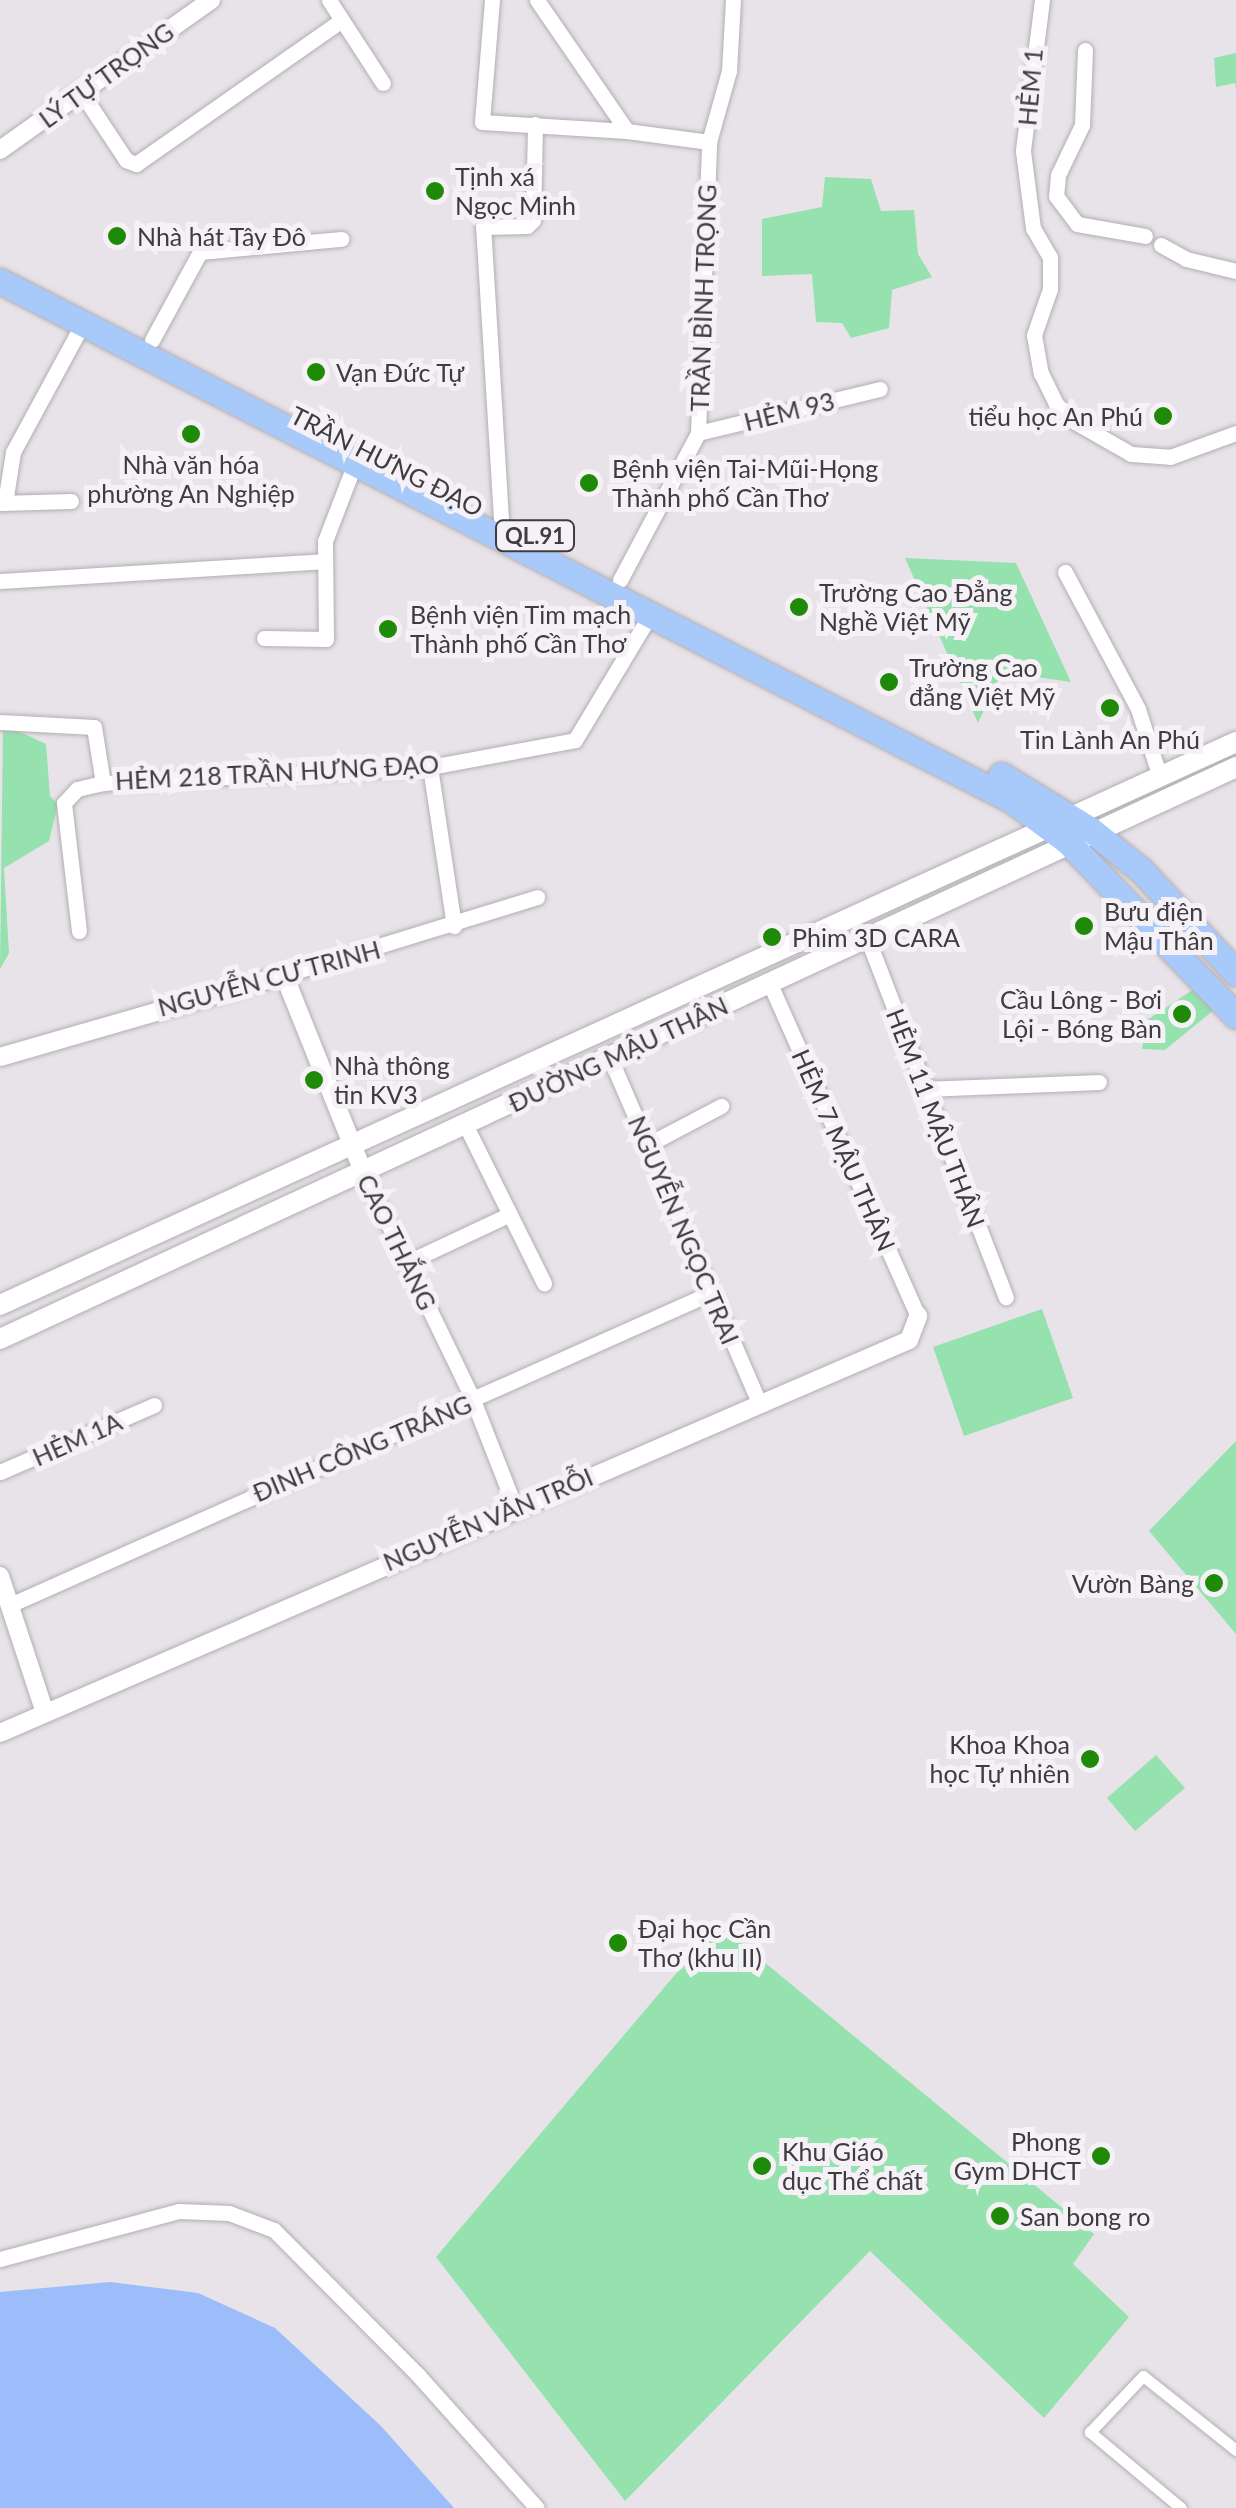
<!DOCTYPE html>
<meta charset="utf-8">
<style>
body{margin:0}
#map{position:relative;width:1236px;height:2508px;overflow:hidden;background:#e8e3e9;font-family:Lato,sans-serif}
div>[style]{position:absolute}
.green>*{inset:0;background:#95e2ae}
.water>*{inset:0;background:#9cbcfa}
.roads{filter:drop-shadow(0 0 2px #b2aeb3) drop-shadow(0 0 2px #b2aeb3)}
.pedestrian>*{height:11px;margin:-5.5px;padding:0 5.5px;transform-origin:5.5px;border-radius:5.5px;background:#fff}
.minor>*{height:15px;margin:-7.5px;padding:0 7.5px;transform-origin:7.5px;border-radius:7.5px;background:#fff}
.tertiary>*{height:18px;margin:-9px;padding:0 9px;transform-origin:9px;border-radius:9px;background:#fff}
.secondary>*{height:20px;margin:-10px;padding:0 10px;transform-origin:10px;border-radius:10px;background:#fff}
.trunk>*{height:25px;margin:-12.5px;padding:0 12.5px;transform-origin:12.5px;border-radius:12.5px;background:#a8cafb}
.dots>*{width:28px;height:28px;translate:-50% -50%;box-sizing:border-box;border:5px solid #f5f1f6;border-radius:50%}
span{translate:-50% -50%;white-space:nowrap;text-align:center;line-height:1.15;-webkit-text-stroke:10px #f5f1f6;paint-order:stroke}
.shield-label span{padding:2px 8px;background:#f5f1f6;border:2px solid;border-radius:8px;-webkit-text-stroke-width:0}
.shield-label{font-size:22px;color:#3d3c3e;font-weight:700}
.street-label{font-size:25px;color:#3d3c3e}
.poi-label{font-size:25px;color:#3d3c3e}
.left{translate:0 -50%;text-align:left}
.right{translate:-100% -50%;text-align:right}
</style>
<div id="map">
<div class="green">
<i style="clip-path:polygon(1236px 53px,1236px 90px,1235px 83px,1216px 87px,1214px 58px)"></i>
<i style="clip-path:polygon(825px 177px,871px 179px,881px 211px,914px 210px,918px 254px,932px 277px,892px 290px,889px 328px,851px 338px,842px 323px,816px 322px,812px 274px,762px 276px,762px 219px,822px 207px)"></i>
<i style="clip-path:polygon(905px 558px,1016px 563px,1071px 682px,1002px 672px,978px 723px)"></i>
<i style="clip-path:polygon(3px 724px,46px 744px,50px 796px,58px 804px,49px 841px,4px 868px,9px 953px,0 969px)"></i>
<i style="clip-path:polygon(1197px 987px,1215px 1009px,1165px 1050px,1142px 1049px,1147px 1020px)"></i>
<i style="clip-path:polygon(1042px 1309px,1073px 1398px,964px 1436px,933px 1347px)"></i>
<i style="clip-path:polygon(1236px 1441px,1236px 1634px,1149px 1531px)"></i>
<i style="clip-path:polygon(1156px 1755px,1185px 1788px,1135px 1831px,1107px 1798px)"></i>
<i style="clip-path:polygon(718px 1924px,1094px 2234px,1073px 2264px,1129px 2317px,1044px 2418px,870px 2251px,625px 2501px,436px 2257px)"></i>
</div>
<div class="water">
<i style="clip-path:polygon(110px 2282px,198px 2293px,275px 2328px,381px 2426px,454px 2508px,0 2508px,0 2292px)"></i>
</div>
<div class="roads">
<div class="pedestrian">
<i style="left:1181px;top:2508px;width:119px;rotate:-140.1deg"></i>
<i style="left:1090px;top:2432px;width:77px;rotate:-46.6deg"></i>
<i style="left:1143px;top:2376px;width:119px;rotate:38.5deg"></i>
</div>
<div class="minor">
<i style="left:329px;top:0;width:99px;rotate:57deg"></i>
<i style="left:492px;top:0;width:122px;rotate:94.7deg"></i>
<i style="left:482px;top:122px;width:145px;rotate:3.6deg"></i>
<i style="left:627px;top:131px;width:159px;rotate:-124.5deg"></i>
<i style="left:1042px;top:0;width:152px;rotate:97.2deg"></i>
<i style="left:1023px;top:151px;width:78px;rotate:82.6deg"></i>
<i style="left:1033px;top:228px;width:34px;rotate:60deg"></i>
<i style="left:1050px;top:257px;width:32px;rotate:90deg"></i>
<i style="left:1050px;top:289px;width:49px;rotate:109.2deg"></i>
<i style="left:1034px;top:335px;width:39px;rotate:80deg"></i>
<i style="left:1041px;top:373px;width:34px;rotate:64deg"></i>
<i style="left:1056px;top:404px;width:26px;rotate:43deg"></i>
<i style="left:1075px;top:422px;width:64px;rotate:29.7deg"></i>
<i style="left:1131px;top:454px;width:39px;rotate:4deg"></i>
<i style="left:1170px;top:457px;width:70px;rotate:-20deg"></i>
<i style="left:1085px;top:50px;width:75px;rotate:92.3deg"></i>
<i style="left:1082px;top:125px;width:55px;rotate:115.6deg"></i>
<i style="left:1058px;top:175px;width:21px;rotate:95deg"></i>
<i style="left:1056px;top:196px;width:35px;rotate:53deg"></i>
<i style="left:1077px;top:224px;width:69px;rotate:10deg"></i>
<i style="left:81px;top:92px;width:82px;rotate:56.5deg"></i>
<i style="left:126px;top:160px;width:11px;rotate:22deg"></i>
<i style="left:136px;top:164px;width:251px;rotate:-35deg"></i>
<i style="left:627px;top:131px;width:83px;rotate:7.6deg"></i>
<i style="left:1161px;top:245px;width:29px;rotate:29deg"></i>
<i style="left:1186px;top:259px;width:51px;rotate:13.5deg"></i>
<i style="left:152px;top:340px;width:100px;rotate:-61.4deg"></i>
<i style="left:200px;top:252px;width:142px;rotate:-5.3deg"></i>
<i style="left:698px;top:433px;width:187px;rotate:-13.6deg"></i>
<i style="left:0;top:503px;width:71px;rotate:-1.6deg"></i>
<i style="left:5px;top:503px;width:52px;rotate:-81.1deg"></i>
<i style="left:13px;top:452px;width:147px;rotate:-61.5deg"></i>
<i style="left:501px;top:519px;width:293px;rotate:-93.5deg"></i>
<i style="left:483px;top:227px;width:44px;rotate:-1.3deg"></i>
<i style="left:527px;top:226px;width:8px;rotate:-45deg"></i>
<i style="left:533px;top:220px;width:96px;rotate:-88.8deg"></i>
<i style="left:1065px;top:572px;width:155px;rotate:61.9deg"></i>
<i style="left:1138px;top:709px;width:68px;rotate:72.1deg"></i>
<i style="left:620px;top:580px;width:166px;rotate:-62deg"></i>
<i style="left:698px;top:433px;width:291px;rotate:-87.8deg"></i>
<i style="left:709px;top:142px;width:74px;rotate:-74.3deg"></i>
<i style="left:729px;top:71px;width:71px;rotate:-86.8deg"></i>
<i style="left:0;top:581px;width:324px;rotate:-3.5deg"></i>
<i style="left:264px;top:638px;width:62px;rotate:0.9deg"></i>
<i style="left:326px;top:639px;width:98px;rotate:-90.6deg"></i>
<i style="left:325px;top:541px;width:84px;rotate:-69deg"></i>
<i style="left:0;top:722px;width:94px;rotate:3deg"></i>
<i style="left:94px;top:727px;width:57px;rotate:80.9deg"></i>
<i style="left:103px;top:783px;width:327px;rotate:-2.8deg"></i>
<i style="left:430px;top:767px;width:147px;rotate:-10.5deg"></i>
<i style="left:575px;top:740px;width:146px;rotate:-59deg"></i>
<i style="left:430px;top:767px;width:161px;rotate:81.4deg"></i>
<i style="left:79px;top:931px;width:129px;rotate:-96.7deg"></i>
<i style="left:64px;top:803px;width:19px;rotate:-47deg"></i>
<i style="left:77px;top:789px;width:27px;rotate:-13deg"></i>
<i style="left:868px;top:940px;width:383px;rotate:68.9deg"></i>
<i style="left:284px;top:975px;width:265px;rotate:-17.1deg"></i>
<i style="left:770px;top:984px;width:363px;rotate:66deg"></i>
<i style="left:610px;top:1058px;width:375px;rotate:66.6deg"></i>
<i style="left:925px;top:1089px;width:174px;rotate:-2.3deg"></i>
<i style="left:465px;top:1124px;width:178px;rotate:63.6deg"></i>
<i style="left:647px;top:1145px;width:84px;rotate:-27.8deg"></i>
<i style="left:363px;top:1172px;width:253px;rotate:64.2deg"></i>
<i style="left:473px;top:1400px;width:115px;rotate:68.6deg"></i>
<i style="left:408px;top:1262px;width:110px;rotate:-25.2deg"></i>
<i style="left:0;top:1472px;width:168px;rotate:-23.5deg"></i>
<i style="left:12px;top:1604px;width:765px;rotate:-23.99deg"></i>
<i style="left:0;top:2259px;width:185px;rotate:-15deg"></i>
<i style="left:179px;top:2211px;width:50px;rotate:2.3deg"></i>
<i style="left:229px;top:2213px;width:48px;rotate:20.7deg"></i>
<i style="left:274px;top:2230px;width:204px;rotate:45.2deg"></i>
<i style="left:418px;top:2375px;width:178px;rotate:48.2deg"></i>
</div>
<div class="tertiary">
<i style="left:0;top:150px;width:259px;rotate:-35.4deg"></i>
<i style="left:0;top:1057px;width:296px;rotate:-16.1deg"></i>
<i style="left:284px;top:975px;width:212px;rotate:68.1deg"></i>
<i style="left:0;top:1576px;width:141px;rotate:71.8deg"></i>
<i style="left:0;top:1733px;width:990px;rotate:-23.38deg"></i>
<i style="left:909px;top:1340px;width:26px;rotate:-69deg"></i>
</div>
<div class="secondary">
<i style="left:0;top:1305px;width:1358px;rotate:-24.49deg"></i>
<i style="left:0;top:1339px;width:1362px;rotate:-24.83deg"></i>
</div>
<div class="trunk">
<i style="left:0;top:281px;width:1139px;rotate:27.17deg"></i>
<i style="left:1013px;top:801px;width:69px;rotate:36.7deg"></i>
<i style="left:1068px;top:842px;width:242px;rotate:46deg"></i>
<i style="left:1001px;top:775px;width:105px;rotate:31.4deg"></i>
<i style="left:1091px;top:830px;width:65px;rotate:38.8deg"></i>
<i style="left:1142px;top:871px;width:139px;rotate:47.3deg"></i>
</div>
</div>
<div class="dots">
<i style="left:435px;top:191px;background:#1e8a08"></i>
<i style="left:117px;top:236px;background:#1e8a08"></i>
<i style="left:316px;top:372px;background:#1e8a08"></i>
<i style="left:1163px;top:416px;background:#1e8a08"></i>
<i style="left:191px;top:434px;background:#1e8a08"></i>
<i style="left:589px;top:483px;background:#1e8a08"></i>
<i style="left:799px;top:607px;background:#1e8a08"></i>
<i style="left:388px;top:629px;background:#1e8a08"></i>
<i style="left:889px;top:682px;background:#1e8a08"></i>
<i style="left:1110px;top:708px;background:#1e8a08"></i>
<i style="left:1084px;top:926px;background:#1e8a08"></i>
<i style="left:772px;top:937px;background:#1e8a08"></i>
<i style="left:1182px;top:1014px;background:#1e8a08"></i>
<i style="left:314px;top:1080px;background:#1e8a08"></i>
<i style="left:1214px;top:1583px;background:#1e8a08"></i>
<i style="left:1090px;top:1759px;background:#1e8a08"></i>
<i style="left:618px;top:1943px;background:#1e8a08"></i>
<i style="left:1101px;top:2156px;background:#1e8a08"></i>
<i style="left:762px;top:2166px;background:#1e8a08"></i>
<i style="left:1000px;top:2216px;background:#1e8a08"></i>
</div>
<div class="shield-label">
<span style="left:535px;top:536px">QL.91</span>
</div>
<div class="street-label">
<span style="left:106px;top:75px;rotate:-36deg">LÝ TỰ TRỌNG</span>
<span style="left:1030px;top:87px;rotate:-85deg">HẺM 1</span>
<span style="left:703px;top:298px;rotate:-88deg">TRẦN BÌNH TRỌNG</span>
<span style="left:789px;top:411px;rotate:-14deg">HẺM 93</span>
<span style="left:387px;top:461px;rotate:27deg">TRẦN HƯNG ĐẠO</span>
<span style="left:277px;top:772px;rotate:-3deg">HẺM 218 TRẦN HƯNG ĐẠO</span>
<span style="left:269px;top:978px;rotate:-15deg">NGUYỄN CƯ TRINH</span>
<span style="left:618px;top:1054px;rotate:-25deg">ĐƯỜNG MẬU THÂN</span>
<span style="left:936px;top:1118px;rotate:69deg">HẺM 11 MẬU THÂN</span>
<span style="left:844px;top:1150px;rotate:66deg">HẺM 7 MẬU THÂN</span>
<span style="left:684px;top:1230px;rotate:67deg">NGUYỄN NGỌC TRAI</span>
<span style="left:397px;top:1242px;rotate:64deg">CAO THẮNG</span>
<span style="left:77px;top:1439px;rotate:-24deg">HẺM 1A</span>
<span style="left:362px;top:1448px;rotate:-23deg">ĐINH CÔNG TRÁNG</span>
<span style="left:488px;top:1519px;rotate:-23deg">NGUYỄN VĂN TRỖI</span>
</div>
<div class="poi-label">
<span class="left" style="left:455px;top:191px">Tịnh xá<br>Ngọc Minh</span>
<span class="left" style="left:137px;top:236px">Nhà hát Tây Đô</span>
<span class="left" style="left:336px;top:372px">Vạn Đức Tự</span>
<span class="right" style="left:1143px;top:416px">tiểu học An Phú</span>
<span style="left:191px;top:479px">Nhà văn hóa<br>phường An Nghiệp</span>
<span class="left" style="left:612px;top:483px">Bệnh viện Tai-Mũi-Họng<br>Thành phố Cần Thơ</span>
<span class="left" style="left:819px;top:607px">Trường Cao Đẳng<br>Nghề Việt Mỹ</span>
<span class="left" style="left:410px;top:629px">Bệnh viện Tim mạch<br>Thành phố Cần Thơ</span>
<span class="left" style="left:909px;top:682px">Trường Cao<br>đẳng Việt Mỹ</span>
<span style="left:1110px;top:739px">Tin Lành An Phú</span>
<span class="left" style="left:1104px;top:926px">Bưu điện<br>Mậu Thân</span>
<span class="left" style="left:792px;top:937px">Phim 3D CARA</span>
<span class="right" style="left:1162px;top:1014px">Cầu Lông - Bơi<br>Lội - Bóng Bàn</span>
<span class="left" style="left:334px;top:1080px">Nhà thông<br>tin KV3</span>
<span class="right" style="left:1194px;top:1583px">Vườn Bàng</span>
<span class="right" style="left:1070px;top:1759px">Khoa Khoa<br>học Tự nhiên</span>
<span class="left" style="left:638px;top:1943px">Đại học Cần<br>Thơ (khu II)</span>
<span class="right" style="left:1081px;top:2156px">Phong<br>Gym DHCT</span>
<span class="left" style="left:782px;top:2166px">Khu Giáo<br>dục Thể chất</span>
<span class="left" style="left:1020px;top:2216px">San bong ro</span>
</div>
</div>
